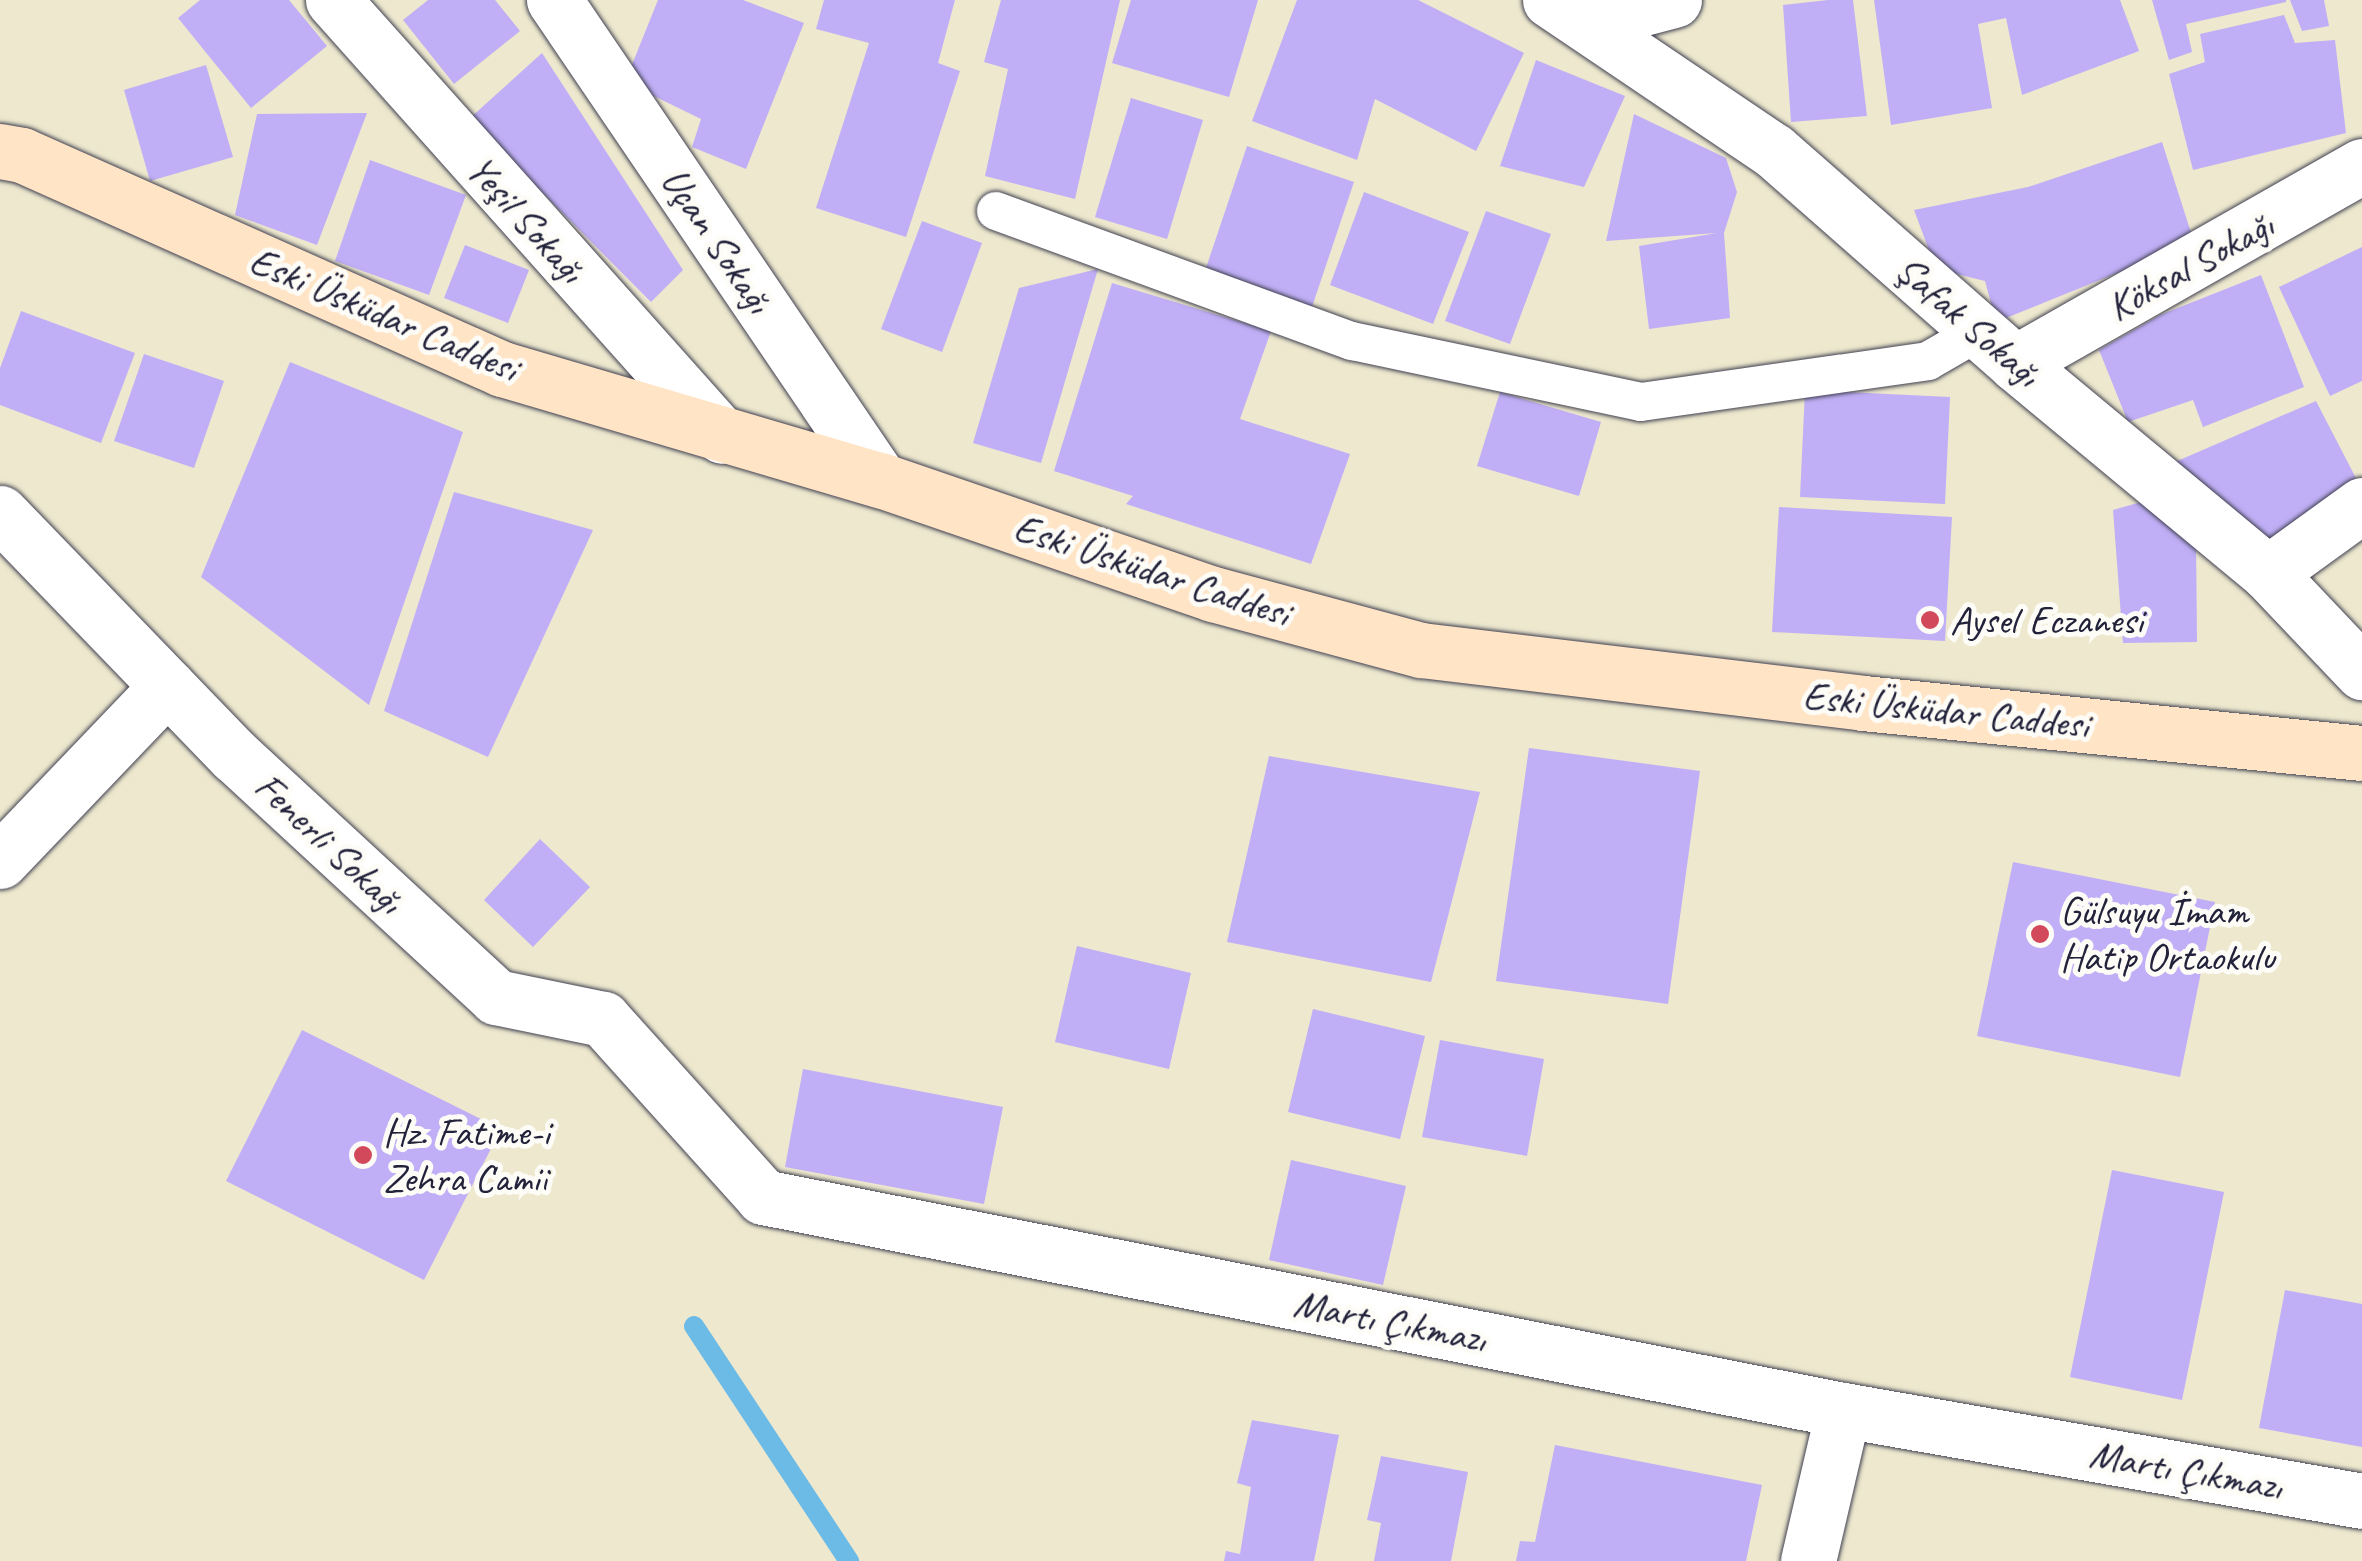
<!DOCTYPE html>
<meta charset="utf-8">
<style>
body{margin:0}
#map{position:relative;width:2362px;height:1561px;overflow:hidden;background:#ede8ce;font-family:Caveat,sans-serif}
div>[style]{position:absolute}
.stream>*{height:20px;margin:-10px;padding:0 10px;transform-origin:10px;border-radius:10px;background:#6cbae6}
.building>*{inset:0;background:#c0aff6}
.roads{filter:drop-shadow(0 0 2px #404051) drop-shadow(0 0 2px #404051)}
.lane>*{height:38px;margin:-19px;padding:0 19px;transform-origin:19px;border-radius:19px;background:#fff}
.street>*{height:55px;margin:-27.5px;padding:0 27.5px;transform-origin:27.5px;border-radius:27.5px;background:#fff}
.secondary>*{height:55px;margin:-27.5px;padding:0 27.5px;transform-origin:27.5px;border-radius:27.5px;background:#ffe4c6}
.dots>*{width:28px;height:28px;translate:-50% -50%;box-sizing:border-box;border:5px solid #fdfcf7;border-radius:50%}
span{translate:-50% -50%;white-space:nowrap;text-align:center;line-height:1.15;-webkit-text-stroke:10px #fdfcf7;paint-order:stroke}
.street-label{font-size:40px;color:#22223b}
.poi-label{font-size:40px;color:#22223b}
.left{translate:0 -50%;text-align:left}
</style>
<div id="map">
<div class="stream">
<i style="left:694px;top:1326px;width:282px;rotate:56.6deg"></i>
</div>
<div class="building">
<i style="clip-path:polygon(200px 0,289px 0,327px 46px,251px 108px,178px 18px)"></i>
<i style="clip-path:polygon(428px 0,495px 0,520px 31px,454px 84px,403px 20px)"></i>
<i style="clip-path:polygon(658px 0,743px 0,804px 23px,746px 169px,692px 147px,701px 119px,625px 82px)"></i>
<i style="clip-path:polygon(824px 0,955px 0,938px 63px,960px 71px,906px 237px,816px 208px,869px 43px,816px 29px)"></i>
<i style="clip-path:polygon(1001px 0,1120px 0,1075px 199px,985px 176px,1008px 69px,984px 62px)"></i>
<i style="clip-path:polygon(1131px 0,1258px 0,1229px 97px,1112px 63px)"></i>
<i style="clip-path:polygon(1297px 0,1418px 0,1524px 53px,1476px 151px,1375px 99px,1357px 160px,1252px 121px)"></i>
<i style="clip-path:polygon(1828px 0,1853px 0,1867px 116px,1791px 122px,1783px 5px)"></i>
<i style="clip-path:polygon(1874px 0,2120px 0,2139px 51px,2022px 95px,2006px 18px,1978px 24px,1992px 108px,1891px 125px)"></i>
<i style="clip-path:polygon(2152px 0,2286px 0,2286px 2px,2186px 24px,2192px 52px,2169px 60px)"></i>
<i style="clip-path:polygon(2290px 0,2324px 0,2329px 26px,2302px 31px)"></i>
<i style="clip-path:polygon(2284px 15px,2295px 43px,2335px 40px,2346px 133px,2193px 170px,2169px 74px,2205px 62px,2200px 34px)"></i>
<i style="clip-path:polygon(542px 53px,683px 270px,651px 302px,469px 119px)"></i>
<i style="clip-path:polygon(1536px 60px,1625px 96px,1584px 187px,1500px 166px)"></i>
<i style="clip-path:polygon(206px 65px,233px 157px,150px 181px,124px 90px)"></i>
<i style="clip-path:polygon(1131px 98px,1203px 120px,1167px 239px,1095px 217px)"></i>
<i style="clip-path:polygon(367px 113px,317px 245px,235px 215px,257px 114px)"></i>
<i style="clip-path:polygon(1634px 114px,1726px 158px,1737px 192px,1724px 233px,1730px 318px,1649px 329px,1639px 246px,1717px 233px,1606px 241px)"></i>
<i style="clip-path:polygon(2162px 142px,2194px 242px,1996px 322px,1985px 281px,1936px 269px,1914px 210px,2028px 187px)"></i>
<i style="clip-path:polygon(1247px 146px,1354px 182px,1312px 307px,1205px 271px)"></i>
<i style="clip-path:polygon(370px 160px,466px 195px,429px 295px,335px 261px)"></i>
<i style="clip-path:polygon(1364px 192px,1469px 232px,1433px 324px,1330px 285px)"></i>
<i style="clip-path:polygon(1486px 211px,1551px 234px,1510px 344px,1445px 321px)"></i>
<i style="clip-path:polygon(922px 221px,982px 243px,942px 352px,881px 329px)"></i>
<i style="clip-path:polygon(465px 245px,529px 270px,508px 323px,444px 298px)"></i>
<i style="clip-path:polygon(2362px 247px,2362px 381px,2330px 396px,2279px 287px)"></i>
<i style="clip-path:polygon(1098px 269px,1041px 463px,973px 443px,1019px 288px)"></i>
<i style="clip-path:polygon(2261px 275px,2304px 387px,2203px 427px,2193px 400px,2128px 422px,2099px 350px,2160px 315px)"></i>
<i style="clip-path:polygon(1112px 283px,1271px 331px,1240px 419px,1350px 454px,1311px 564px,1126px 504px,1133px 496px,1054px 471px)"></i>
<i style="clip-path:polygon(21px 311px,135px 353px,101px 443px,0 405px,0 368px)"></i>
<i style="clip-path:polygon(144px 354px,224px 381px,194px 468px,114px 441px)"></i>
<i style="clip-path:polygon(290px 362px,463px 432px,369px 705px,201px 577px)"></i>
<i style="clip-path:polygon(1805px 390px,1950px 397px,1945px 504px,1800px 497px)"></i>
<i style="clip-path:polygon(1500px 392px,1601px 422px,1579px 496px,1477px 466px)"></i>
<i style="clip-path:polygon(2316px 401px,2359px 484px,2260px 545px,2175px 462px)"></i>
<i style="clip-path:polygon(454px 492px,593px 530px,488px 757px,384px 711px)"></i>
<i style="clip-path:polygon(2148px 500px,2196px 540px,2197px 642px,2123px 643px,2113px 510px)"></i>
<i style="clip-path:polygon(1779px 507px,1952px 517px,1945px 641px,1772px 632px)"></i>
<i style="clip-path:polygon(1529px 748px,1700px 771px,1668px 1004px,1496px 981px)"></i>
<i style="clip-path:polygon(1269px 756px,1480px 792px,1431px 982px,1227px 942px)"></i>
<i style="clip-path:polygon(540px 839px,590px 887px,533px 947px,484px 900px)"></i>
<i style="clip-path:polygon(2013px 862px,2215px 902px,2180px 1077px,1977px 1036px)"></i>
<i style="clip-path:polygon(1077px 946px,1191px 973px,1169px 1069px,1055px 1042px)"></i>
<i style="clip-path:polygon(1313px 1009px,1425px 1036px,1400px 1139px,1288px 1112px)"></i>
<i style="clip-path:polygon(302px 1030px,501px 1129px,424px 1280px,226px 1181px)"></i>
<i style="clip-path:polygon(1440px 1040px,1544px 1059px,1527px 1156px,1422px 1137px)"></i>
<i style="clip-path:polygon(803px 1069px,1003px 1107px,984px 1204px,785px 1167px)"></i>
<i style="clip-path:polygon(1291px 1160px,1406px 1186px,1383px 1285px,1269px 1260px)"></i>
<i style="clip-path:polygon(2112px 1170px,2224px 1192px,2182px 1400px,2070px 1377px)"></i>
<i style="clip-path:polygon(2285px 1290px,2362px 1304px,2362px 1447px,2259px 1428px)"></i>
<i style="clip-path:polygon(1252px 1420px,1339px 1435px,1314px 1561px,1224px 1561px,1226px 1551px,1240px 1554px,1251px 1487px,1237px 1483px)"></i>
<i style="clip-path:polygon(1555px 1445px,1762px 1485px,1746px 1561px,1516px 1561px,1520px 1541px,1535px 1542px)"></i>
<i style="clip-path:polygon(1381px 1456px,1468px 1472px,1451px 1561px,1374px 1561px,1381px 1523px,1367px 1520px)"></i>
</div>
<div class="roads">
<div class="lane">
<i style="left:996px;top:211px;width:379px;rotate:20.1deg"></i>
<i style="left:1352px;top:341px;width:295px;rotate:11.9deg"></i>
<i style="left:1641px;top:402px;width:290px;rotate:-8.1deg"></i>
<i style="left:1928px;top:361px;width:60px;rotate:-30deg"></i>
</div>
<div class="street">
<i style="left:333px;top:0;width:584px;rotate:48.26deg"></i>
<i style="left:554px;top:0;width:580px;rotate:55.82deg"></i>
<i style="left:1550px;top:0;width:270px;rotate:34deg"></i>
<i style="left:1774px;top:151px;width:321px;rotate:41.3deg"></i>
<i style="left:2015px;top:363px;width:329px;rotate:39.7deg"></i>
<i style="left:2268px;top:573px;width:137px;rotate:46.5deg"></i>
<i style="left:1587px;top:23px;width:90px;rotate:-14.8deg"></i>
<i style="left:2015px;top:363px;width:399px;rotate:-29.6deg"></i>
<i style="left:0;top:513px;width:337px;rotate:46deg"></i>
<i style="left:234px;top:755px;width:357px;rotate:42.7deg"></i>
<i style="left:496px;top:997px;width:109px;rotate:11.6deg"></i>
<i style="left:603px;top:1019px;width:239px;rotate:48deg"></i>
<i style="left:763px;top:1197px;width:1101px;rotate:11.16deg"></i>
<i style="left:1843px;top:1410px;width:527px;rotate:9.94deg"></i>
<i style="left:2268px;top:573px;width:116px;rotate:-35.9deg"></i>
<i style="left:0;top:861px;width:242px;rotate:-46.3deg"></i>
<i style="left:1808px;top:1561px;width:155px;rotate:-76.9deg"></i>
</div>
<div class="secondary">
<i style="left:0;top:151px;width:22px;rotate:10deg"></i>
<i style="left:22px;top:155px;width:526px;rotate:24.03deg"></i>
<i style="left:502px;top:369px;width:394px;rotate:16.4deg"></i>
<i style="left:880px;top:480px;width:352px;rotate:18.9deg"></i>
<i style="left:1213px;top:594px;width:215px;rotate:15.1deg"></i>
<i style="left:1421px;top:650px;width:445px;rotate:6.8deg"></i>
<i style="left:1863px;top:703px;width:501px;rotate:5.72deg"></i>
</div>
</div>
<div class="dots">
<i style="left:1930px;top:620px;background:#d1495b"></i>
<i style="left:2040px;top:934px;background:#d1495b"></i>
<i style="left:363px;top:1155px;background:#d1495b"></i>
</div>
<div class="street-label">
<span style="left:526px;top:219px;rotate:48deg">Yeşil Sokağı</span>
<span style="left:717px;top:240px;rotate:56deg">Uçan Sokağı</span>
<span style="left:2190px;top:266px;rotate:-29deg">Köksal Sokağı</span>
<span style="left:384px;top:314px;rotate:23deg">Eski Üsküdar Caddesi</span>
<span style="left:1968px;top:321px;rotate:41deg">Şafak Sokağı</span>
<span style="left:1152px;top:570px;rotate:18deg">Eski Üsküdar Caddesi</span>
<span style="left:1946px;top:710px;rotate:6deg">Eski Üsküdar Caddesi</span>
<span style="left:329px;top:843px;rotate:43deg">Fenerli Sokağı</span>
<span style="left:1390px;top:1321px;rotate:11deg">Martı Çıkmazı</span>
<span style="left:2186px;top:1470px;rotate:10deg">Martı Çıkmazı</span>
</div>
<div class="poi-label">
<span class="left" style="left:1950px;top:620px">Aysel Eczanesi</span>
<span class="left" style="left:2060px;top:934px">Gülsuyu İmam<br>Hatip Ortaokulu</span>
<span class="left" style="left:383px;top:1155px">Hz. Fatime-i<br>Zehra Camii</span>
</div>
</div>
